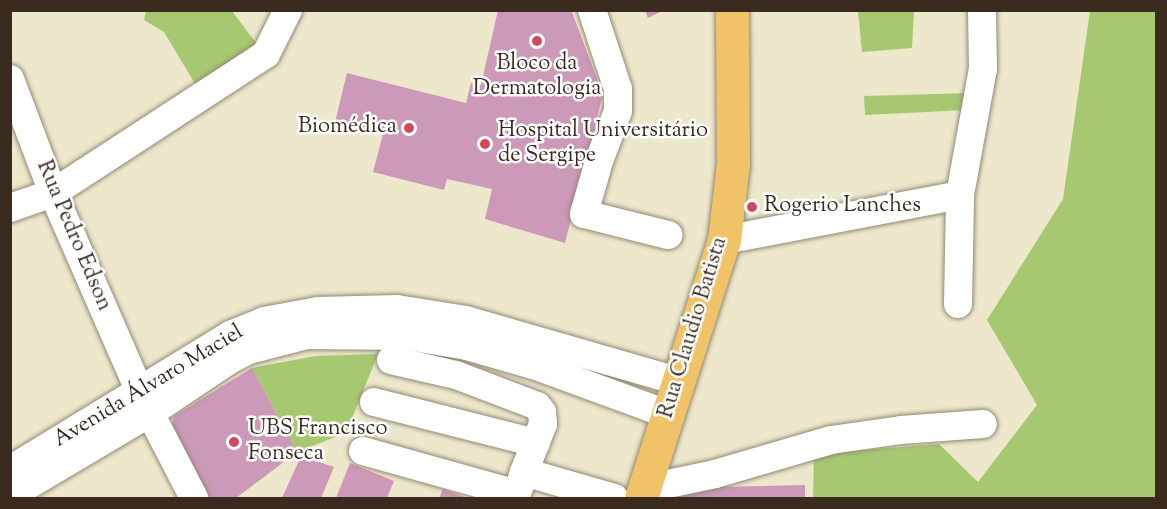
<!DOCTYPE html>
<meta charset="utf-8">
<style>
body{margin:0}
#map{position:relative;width:1167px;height:509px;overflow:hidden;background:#ede7cc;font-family:"Sorts Mill Goudy",serif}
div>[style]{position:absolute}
.green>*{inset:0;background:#a6c871}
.building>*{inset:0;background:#cc99b8}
.roads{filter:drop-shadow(0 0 2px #948875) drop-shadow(0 0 2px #948875)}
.minor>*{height:28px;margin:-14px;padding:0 14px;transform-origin:14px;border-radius:14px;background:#fff}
.major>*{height:33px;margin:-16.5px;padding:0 16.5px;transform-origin:16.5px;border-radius:16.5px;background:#f1c369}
.dots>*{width:16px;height:16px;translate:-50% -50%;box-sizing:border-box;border:3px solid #fff;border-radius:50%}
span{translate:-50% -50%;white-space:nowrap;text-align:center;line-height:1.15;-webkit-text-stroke:5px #fff;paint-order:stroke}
.poi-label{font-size:22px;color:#3b2a1e}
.right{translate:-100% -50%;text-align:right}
.left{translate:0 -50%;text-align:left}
.street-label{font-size:22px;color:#3b2a1e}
.frame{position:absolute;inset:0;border:12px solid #3b2a1e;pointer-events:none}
</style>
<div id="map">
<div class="green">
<i style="clip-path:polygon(146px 11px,232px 11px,256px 43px,197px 87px,164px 32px,144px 20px)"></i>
<i style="clip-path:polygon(858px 11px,914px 11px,912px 48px,862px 52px)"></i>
<i style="clip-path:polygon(1090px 11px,1156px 11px,1156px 498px,813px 498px,814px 454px,939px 444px,978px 482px,1037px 405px,987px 320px,1063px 199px)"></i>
<i style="clip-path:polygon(972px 93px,967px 110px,865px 115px,864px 96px)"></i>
<i style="clip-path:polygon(378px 354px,346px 433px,297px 452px,252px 368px,315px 356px)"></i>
</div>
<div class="building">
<i style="clip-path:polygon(498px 10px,571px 10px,603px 94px,565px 243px,485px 219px,492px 189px,447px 179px,444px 190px,373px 172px,383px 134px,335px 122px,347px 73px,466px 103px,471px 83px,481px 85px)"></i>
<i style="clip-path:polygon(645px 10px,664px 10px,648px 18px)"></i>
<i style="clip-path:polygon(252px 368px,297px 452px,236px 498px,210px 498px,170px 431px,174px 416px)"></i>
<i style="clip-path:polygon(301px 456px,334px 467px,321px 498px,282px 498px)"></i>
<i style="clip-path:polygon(350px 463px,394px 481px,387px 498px,336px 498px)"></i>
<i style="clip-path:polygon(805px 485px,805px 498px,668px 498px,672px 488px)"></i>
<i style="clip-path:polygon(443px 489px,467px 498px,439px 498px)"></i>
</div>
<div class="roads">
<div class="minor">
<i style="left:592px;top:10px;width:83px;rotate:71.8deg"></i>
<i style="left:618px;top:89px;width:22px;rotate:90deg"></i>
<i style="left:618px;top:111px;width:53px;rotate:110.8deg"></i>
<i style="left:599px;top:161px;width:55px;rotate:105.8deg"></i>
<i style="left:584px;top:214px;width:87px;rotate:14deg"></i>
<i style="left:10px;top:79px;width:122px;rotate:69.3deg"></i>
<i style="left:53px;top:193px;width:217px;rotate:66.4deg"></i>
<i style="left:10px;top:208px;width:46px;rotate:-19.2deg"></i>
<i style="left:53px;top:193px;width:254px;rotate:-33.1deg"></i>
<i style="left:266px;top:54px;width:49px;rotate:-63.4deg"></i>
<i style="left:724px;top:240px;width:240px;rotate:-10.8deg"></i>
<i style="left:958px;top:304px;width:109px;rotate:-88.9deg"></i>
<i style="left:960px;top:195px;width:128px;rotate:-79.7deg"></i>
<i style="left:983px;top:69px;width:59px;rotate:-91deg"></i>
<i style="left:391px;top:360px;width:67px;rotate:13deg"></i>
<i style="left:456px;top:375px;width:87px;rotate:20.9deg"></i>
<i style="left:537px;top:406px;width:8px;rotate:50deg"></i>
<i style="left:542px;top:412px;width:12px;rotate:85deg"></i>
<i style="left:543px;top:424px;width:52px;rotate:111.6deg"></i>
<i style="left:374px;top:402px;width:167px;rotate:14.2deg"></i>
<i style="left:150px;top:413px;width:96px;rotate:62.6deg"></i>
<i style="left:363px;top:451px;width:160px;rotate:15.6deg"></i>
<i style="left:10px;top:470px;width:258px;rotate:-31.5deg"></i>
<i style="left:230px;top:335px;width:37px;rotate:-22deg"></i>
<i style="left:264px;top:321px;width:55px;rotate:-10.5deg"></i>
<i style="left:318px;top:311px;width:79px;rotate:-1.5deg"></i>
<i style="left:397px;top:309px;width:70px;rotate:9.1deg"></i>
<i style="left:466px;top:320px;width:221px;rotate:16.1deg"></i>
<i style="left:519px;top:488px;width:17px;rotate:-73deg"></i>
<i style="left:524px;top:472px;width:94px;rotate:16.1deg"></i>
<i style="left:644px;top:489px;width:73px;rotate:-11.9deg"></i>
<i style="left:715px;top:474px;width:121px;rotate:-16.3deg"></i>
<i style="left:831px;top:440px;width:71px;rotate:-8.1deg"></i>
<i style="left:901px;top:430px;width:82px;rotate:-4.2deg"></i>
<i style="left:10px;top:496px;width:163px;rotate:-30.7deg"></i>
<i style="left:150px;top:413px;width:94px;rotate:-33.7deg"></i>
<i style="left:228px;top:361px;width:24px;rotate:-28deg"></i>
<i style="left:249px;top:350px;width:60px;rotate:-14.5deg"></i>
<i style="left:307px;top:335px;width:101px;rotate:0.6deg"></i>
<i style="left:408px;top:336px;width:60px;rotate:9.6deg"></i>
<i style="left:467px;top:346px;width:72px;rotate:16.2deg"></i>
<i style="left:536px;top:366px;width:140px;rotate:20.1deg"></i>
</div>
<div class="major">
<i style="left:641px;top:498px;width:271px;rotate:-72.2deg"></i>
<i style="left:724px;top:240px;width:78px;rotate:-83.3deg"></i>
<i style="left:733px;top:163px;width:153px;rotate:-90.4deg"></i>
</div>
</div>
<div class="dots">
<i style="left:537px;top:41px;background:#d1495b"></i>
<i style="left:409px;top:128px;background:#d1495b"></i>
<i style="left:485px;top:144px;background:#d1495b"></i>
<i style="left:752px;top:207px;background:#d1495b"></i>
<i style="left:234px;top:442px;background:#d1495b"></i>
</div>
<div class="poi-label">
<span style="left:537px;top:77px">Bloco da<br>Dermatologia</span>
<span class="right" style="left:397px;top:128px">Biomédica</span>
<span class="left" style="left:498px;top:144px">Hospital Universitário<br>de Sergipe</span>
<span class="left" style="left:764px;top:207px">Rogerio Lanches</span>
<span class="left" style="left:248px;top:442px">UBS Francisco<br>Fonseca</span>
</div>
<div class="street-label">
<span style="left:73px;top:236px;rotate:67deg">Rua Pedro Edson</span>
<span style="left:694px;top:328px;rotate:-73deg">Rua Claudio Batista</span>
<span style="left:149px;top:387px;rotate:-31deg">Avenida Álvaro Maciel</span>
</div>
<div class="frame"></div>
</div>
